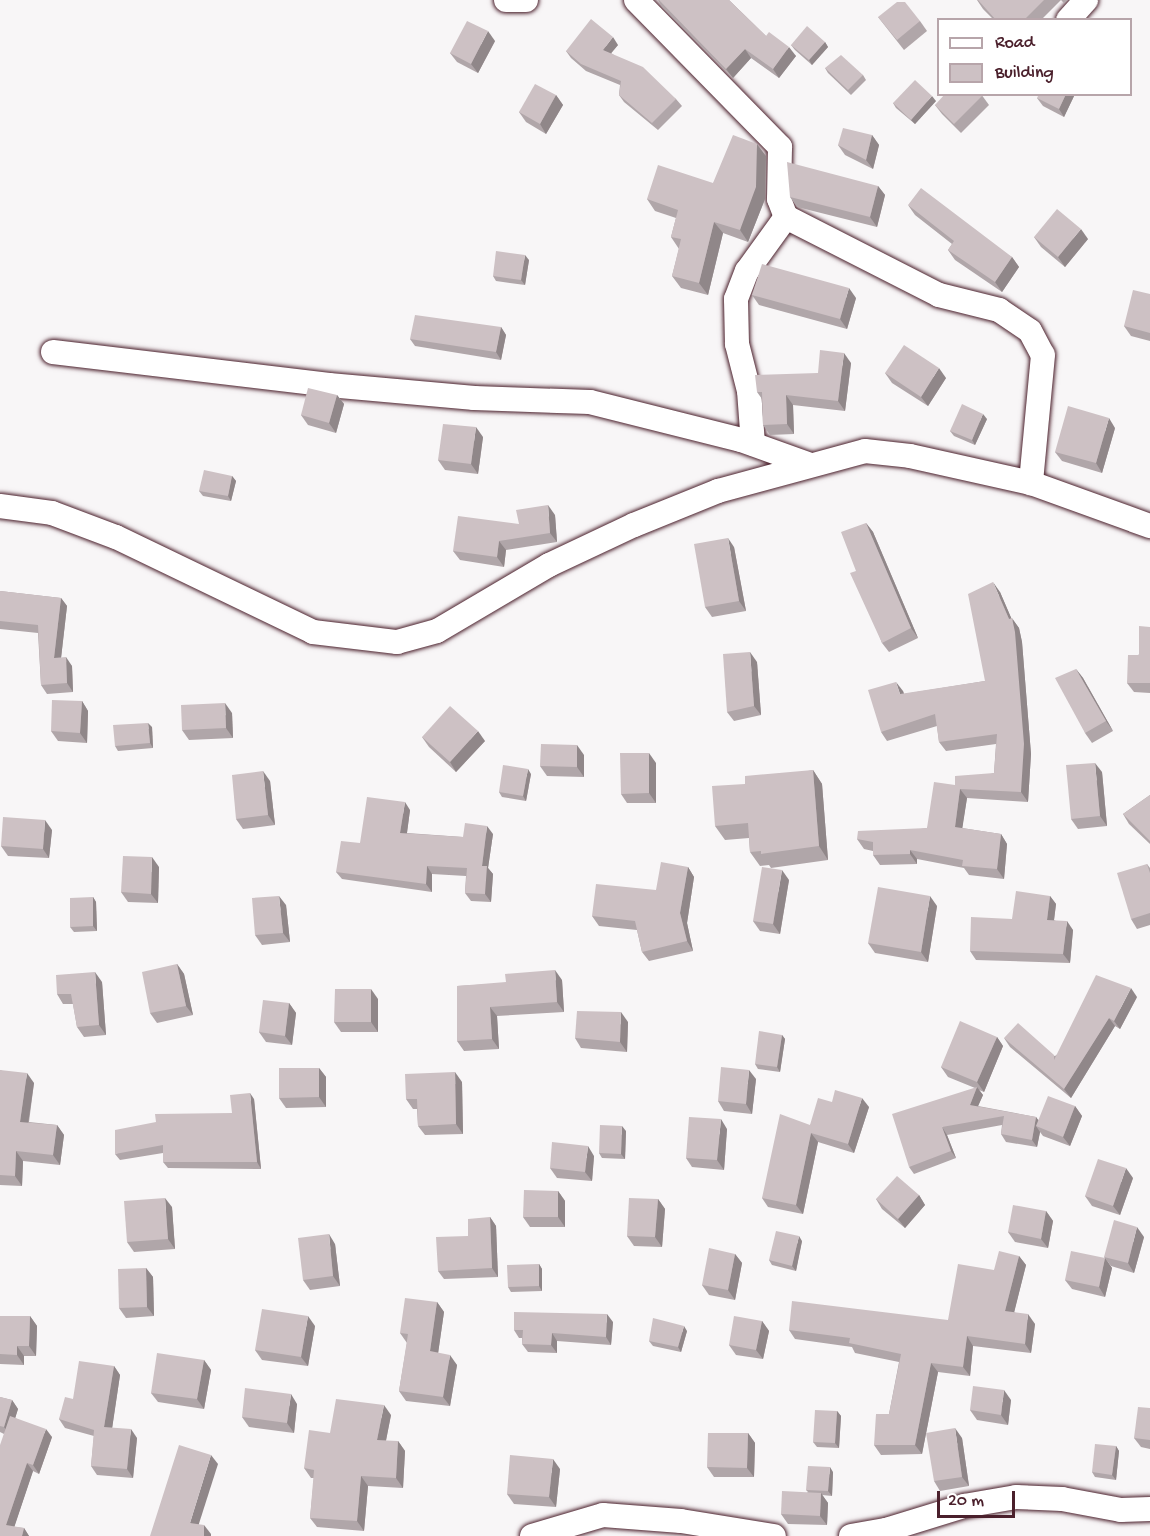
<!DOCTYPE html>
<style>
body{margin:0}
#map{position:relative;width:1150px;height:1536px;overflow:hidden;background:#f8f6f7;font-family:"Gochi Hand",sans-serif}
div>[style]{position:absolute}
.roads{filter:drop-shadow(0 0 2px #4a1f2b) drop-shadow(0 0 2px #4a1f2b)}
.street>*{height:24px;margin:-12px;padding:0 12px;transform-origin:12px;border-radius:12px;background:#fff}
.wall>*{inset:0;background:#b0a6a9}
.shaded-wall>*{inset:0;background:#908789}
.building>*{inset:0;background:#cdc1c4}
span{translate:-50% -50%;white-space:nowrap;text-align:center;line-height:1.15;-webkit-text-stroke:4.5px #fff;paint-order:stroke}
.legend{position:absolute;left:937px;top:18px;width:195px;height:78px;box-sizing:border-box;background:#fff;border:2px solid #b7a5aa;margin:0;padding:8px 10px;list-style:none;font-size:18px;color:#4a1f2b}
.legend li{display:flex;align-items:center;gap:12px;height:30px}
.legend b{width:30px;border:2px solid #b7a5aa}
.scale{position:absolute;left:937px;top:1491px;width:78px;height:27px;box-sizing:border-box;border:3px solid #4a1f2b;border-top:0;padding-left:8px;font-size:18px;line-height:21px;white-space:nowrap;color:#4a1f2b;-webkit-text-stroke:4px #fff;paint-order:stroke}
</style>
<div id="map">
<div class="roads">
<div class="street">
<i style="left:506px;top:0;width:20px"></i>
<i style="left:636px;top:0;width:206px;rotate:45.6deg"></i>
<i style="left:780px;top:147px;width:52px;rotate:91.1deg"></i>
<i style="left:779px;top:199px;width:19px;rotate:69deg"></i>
<i style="left:786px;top:217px;width:172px;rotate:27deg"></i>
<i style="left:939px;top:295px;width:62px;rotate:14deg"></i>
<i style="left:999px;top:310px;width:37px;rotate:34deg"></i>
<i style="left:1030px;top:331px;width:27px;rotate:62deg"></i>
<i style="left:1043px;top:355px;width:129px;rotate:95.4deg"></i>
<i style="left:1068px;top:20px;width:27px;rotate:-48deg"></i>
<i style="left:53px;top:352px;width:278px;rotate:6.8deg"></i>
<i style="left:329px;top:385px;width:146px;rotate:5.1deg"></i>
<i style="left:474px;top:398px;width:116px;rotate:2deg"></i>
<i style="left:590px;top:402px;width:156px;rotate:14.1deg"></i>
<i style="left:741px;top:440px;width:71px;rotate:19.7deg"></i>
<i style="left:753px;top:444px;width:53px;rotate:-94.3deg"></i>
<i style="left:749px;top:391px;width:49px;rotate:-104.3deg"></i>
<i style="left:737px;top:344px;width:45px;rotate:-91.3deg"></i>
<i style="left:736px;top:299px;width:30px;rotate:-69deg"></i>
<i style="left:747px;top:271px;width:67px;rotate:-54.2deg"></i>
<i style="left:0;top:506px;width:52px;rotate:7.7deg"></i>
<i style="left:52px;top:513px;width:68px;rotate:20.6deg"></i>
<i style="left:116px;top:537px;width:219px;rotate:25.7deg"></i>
<i style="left:313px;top:632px;width:85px;rotate:6.8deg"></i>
<i style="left:397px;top:642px;width:41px;rotate:-15.4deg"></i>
<i style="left:437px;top:631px;width:130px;rotate:-30.5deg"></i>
<i style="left:549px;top:565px;width:94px;rotate:-25.2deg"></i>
<i style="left:634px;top:525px;width:91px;rotate:-22deg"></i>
<i style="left:718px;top:491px;width:152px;rotate:-15.2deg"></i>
<i style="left:865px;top:451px;width:45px;rotate:6.3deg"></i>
<i style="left:910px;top:456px;width:124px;rotate:12.6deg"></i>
<i style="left:1031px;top:483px;width:127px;rotate:19.9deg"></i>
<i style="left:532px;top:1536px;width:74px;rotate:-16.5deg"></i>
<i style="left:603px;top:1515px;width:78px;rotate:4.4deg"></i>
<i style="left:681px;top:1521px;width:94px;rotate:9.2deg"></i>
<i style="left:851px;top:1536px;width:36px;rotate:-10deg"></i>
<i style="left:886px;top:1530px;width:82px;rotate:-17.1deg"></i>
<i style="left:964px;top:1506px;width:53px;rotate:-9.8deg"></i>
<i style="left:1016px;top:1497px;width:46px;rotate:2.5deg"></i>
<i style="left:1062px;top:1499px;width:60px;rotate:10.6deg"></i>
<i style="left:1121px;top:1510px;width:29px;rotate:-2deg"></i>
</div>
</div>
<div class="wall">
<i style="clip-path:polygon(658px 0,729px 0,766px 36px,796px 56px,779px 78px,751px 58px,733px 78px,662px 7px)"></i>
<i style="clip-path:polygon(977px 0,1068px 0,1064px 3px,1061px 0,1041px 20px,994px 20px,983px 9px)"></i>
<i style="clip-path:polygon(878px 17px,920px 21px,927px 31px,904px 50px)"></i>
<i style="clip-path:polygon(495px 41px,478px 73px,457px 62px,450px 53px)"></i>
<i style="clip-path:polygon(825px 42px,828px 47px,812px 65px,795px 50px,791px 45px)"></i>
<i style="clip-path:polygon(618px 45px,611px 53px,676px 99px,682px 106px,658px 130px,624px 102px,619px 95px,620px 85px,586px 71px,571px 58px,566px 51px)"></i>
<i style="clip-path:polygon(825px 68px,863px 75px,866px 80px,851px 95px,828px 73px)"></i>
<i style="clip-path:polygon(981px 94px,989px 105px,961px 133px,942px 114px,935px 105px)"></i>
<i style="clip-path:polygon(1075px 94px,1064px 117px,1043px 106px,1037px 98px)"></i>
<i style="clip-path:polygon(556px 95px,563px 105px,546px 134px,526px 122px,519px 112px)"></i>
<i style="clip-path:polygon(936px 101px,915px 124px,896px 108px,893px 103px)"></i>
<i style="clip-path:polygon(872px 135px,879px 145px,873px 169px,845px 155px,838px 145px)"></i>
<i style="clip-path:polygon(766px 156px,765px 199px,748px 242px,723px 233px,708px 295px,681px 288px,672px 276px,679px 249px,671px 237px,676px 218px,655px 211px,647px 199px,713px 183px)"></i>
<i style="clip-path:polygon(878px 186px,885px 195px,877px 227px,797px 207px,790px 197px)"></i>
<i style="clip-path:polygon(908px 205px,1012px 257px,1019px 267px,1002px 292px,955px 260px,948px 250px,952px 244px,915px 215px)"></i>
<i style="clip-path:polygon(1034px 237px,1088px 239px,1065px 267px,1041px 247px)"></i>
<i style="clip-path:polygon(529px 260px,525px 285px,496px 281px,493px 276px)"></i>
<i style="clip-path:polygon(1150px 294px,1150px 341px,1131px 336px,1124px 326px)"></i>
<i style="clip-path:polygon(752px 295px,856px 298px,847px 329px,759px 305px)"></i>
<i style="clip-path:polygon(501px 327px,506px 335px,501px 360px,415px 346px,410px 339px)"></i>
<i style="clip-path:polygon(851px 363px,845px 411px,793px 405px,794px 434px,770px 435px,763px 425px,762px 399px,757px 392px)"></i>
<i style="clip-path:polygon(885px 373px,946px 378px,928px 406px,892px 383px)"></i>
<i style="clip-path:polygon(337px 395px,344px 404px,336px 433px,308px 425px,301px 415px)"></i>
<i style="clip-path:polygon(987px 419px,975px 445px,954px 436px,950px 431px)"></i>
<i style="clip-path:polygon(1115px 428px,1102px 473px,1062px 461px,1055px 452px)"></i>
<i style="clip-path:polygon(483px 437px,478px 474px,445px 470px,438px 460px)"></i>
<i style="clip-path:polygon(232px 476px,236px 481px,231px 501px,203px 496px,199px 491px)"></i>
<i style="clip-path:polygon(555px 515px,557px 542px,506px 550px,504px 567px,460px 560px,453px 551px,519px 524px)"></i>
<i style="clip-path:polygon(866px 523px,873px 532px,918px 638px,889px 652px,882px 643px,856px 571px)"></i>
<i style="clip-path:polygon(734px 547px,746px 611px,712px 617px,705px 607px)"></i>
<i style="clip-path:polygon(0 591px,61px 598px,67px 606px,61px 658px,72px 666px,73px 692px,47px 694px,41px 685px,38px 633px,0 629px)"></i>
<i style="clip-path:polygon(1000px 592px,1011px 618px,1019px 628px,1022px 642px,1031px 754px,1028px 802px,967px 798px,962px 828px,1001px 834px,1007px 844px,1004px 879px,969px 875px,964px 868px,917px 859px,917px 864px,880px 865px,873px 855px,873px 851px,864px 849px,857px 839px,927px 828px,955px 785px,994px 773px,996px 744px,946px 751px,939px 742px,937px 726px,887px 741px,881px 732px,903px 691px,904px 694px,985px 681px)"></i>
<i style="clip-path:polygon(1150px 627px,1150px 693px,1134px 692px,1127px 683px)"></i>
<i style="clip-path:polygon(757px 662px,761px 715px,734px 721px,727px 712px)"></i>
<i style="clip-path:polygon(1076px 669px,1083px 678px,1113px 731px,1092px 743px,1085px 733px)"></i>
<i style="clip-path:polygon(82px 701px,88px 711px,87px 743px,58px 741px,51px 731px)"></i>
<i style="clip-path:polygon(232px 713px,233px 738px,189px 740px,182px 730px)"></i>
<i style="clip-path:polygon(152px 727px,153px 748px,118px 751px,115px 746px)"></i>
<i style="clip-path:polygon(422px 737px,485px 741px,456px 772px,429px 747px)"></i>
<i style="clip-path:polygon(584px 755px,584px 777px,547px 776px,540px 766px)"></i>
<i style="clip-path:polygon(656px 763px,656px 803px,627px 803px,621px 794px)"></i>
<i style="clip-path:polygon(813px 770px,822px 784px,828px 860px,771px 868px,769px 865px,760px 866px,750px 852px,749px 838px,725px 840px,715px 826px,745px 784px)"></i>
<i style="clip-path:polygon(1102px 772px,1107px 826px,1078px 829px,1071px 819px)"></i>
<i style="clip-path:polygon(531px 774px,526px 801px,502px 797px,499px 792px)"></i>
<i style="clip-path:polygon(270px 781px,275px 825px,243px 829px,236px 819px)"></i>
<i style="clip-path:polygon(1150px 795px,1150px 844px,1129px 824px,1123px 814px)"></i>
<i style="clip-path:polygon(410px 810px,407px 833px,463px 837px,493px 834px,488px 868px,493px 874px,491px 902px,471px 901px,465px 893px,466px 876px,432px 874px,432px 892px,342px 879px,336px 872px,360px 843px)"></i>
<i style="clip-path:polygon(52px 830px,49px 858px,8px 856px,1px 846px)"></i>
<i style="clip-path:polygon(1147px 864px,1150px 868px,1150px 925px,1137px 929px,1131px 919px)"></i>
<i style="clip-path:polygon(159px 867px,158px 903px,128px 902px,121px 892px)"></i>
<i style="clip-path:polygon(688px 867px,694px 877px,687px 923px,693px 951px,649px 961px,642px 952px,637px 930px,599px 926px,592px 916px,656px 890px)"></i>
<i style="clip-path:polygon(789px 880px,780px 934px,760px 931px,753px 921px)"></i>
<i style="clip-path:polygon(1050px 896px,1056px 904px,1054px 920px,1073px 930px,1070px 963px,976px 960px,970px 951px,1012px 919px)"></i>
<i style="clip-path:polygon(93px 897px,96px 902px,97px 931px,74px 932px,70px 927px)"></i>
<i style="clip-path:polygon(286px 905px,290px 942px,262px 945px,255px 935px)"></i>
<i style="clip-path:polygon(937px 906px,928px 962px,875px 953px,868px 943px)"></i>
<i style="clip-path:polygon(177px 964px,184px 974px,193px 1015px,157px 1023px,150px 1013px)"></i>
<i style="clip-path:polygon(562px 980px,564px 1012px,497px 1016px,499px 1049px,464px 1051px,457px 1041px,457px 986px)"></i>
<i style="clip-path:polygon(102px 982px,106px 1035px,84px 1037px,77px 1027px,73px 1004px,63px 1004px,57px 994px)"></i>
<i style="clip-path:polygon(1137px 997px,1120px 1029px,1115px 1026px,1071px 1098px,1010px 1047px,1004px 1038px,1055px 1056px)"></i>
<i style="clip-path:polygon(378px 999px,378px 1032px,341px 1032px,334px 1022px)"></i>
<i style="clip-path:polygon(289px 1003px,296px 1013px,292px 1045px,266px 1042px,259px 1032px)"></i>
<i style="clip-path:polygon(628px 1022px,627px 1052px,581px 1048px,575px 1038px)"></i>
<i style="clip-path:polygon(782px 1035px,785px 1039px,780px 1072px,758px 1069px,755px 1064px)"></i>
<i style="clip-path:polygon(997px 1037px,1003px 1046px,984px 1092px,979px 1090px,983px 1095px,978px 1106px,1036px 1117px,1038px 1120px,1075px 1106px,1082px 1116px,1070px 1146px,1043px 1136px,1040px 1132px,1037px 1147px,1006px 1142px,1001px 1134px,1002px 1125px,947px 1135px,956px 1158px,914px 1174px,909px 1167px,975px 1088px,948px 1077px,941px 1067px)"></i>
<i style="clip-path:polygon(319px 1068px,326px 1077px,326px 1107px,286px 1108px,279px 1098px)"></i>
<i style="clip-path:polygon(0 1070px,34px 1083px,29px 1122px,57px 1125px,64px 1135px,60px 1165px,23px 1161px,22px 1186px,0 1185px)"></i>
<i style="clip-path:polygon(756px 1079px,752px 1114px,724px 1111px,718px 1101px)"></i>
<i style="clip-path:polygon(462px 1082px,463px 1134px,425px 1135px,418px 1126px,417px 1109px,413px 1109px,406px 1099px)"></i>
<i style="clip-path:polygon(254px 1099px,261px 1169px,168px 1168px,163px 1162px,163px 1153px,120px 1160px,115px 1154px,232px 1113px)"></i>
<i style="clip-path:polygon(832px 1102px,869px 1107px,854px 1153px,818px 1142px,803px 1214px,768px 1207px,762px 1198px,810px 1125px)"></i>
<i style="clip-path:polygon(727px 1129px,724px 1170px,692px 1167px,686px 1158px)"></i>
<i style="clip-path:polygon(626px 1131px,625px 1159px,602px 1158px,599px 1153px)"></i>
<i style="clip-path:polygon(594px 1156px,592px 1181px,557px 1178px,550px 1168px)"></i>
<i style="clip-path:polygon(1133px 1178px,1120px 1215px,1092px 1206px,1085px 1196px)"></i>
<i style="clip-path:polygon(558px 1191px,565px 1201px,565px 1227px,530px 1227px,523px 1217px)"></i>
<i style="clip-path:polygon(919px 1195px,925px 1205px,905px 1228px,882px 1209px,876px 1199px)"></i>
<i style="clip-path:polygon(658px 1199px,665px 1209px,662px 1247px,634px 1246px,627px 1236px)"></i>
<i style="clip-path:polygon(172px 1207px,175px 1249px,134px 1252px,127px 1242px)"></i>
<i style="clip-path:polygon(1046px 1211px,1053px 1221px,1048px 1248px,1015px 1242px,1008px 1232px)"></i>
<i style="clip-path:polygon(490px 1217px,496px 1226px,498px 1277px,444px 1279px,438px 1271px,468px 1236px)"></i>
<i style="clip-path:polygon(1144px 1237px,1134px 1273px,1111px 1266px,1104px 1257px)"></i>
<i style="clip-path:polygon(802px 1241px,796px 1271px,772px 1265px,769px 1260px)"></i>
<i style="clip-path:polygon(335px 1244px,340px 1286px,310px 1290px,303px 1280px)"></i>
<i style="clip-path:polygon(735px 1254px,742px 1263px,735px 1300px,709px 1295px,702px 1285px)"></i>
<i style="clip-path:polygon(1019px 1256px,1026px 1265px,1014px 1312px,1035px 1324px,1031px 1353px,973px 1346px,970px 1376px,938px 1372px,922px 1454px,881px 1455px,874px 1445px,889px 1414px,899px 1362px,855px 1353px,852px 1347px,795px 1339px,789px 1330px,948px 1320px,994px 1270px)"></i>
<i style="clip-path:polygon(1105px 1258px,1112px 1268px,1105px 1297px,1072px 1289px,1065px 1280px)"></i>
<i style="clip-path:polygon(539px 1264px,542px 1269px,542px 1291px,511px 1292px,508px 1287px)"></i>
<i style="clip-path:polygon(146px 1268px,153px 1277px,154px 1316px,126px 1318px,119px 1308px)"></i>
<i style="clip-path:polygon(437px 1302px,444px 1312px,438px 1353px,457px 1365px,450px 1406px,406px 1401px,399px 1391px,407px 1343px,400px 1333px)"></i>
<i style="clip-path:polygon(0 1316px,30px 1316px,37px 1326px,36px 1356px,24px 1356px,24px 1365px,0 1364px)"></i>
<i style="clip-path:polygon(762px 1321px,769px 1331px,763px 1359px,736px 1355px,729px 1345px)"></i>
<i style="clip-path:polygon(613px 1322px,611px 1345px,557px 1341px,557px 1353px,528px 1352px,522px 1344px,522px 1338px,519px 1338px,514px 1330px)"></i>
<i style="clip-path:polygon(315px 1326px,308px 1366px,262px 1360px,255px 1350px)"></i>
<i style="clip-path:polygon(687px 1331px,681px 1352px,653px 1346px,649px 1341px)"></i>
<i style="clip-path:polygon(204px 1360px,211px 1370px,204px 1409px,158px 1402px,151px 1393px)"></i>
<i style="clip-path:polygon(114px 1366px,120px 1375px,112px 1428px,137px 1438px,133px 1478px,97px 1475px,91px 1466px,94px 1436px,65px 1428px,59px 1419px,73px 1399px)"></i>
<i style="clip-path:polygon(0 1397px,12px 1400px,18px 1409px,15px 1418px,52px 1437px,39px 1474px,33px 1471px,14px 1527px,24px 1528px,29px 1536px,0 1536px,4px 1434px,0 1432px)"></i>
<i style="clip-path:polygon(1011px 1400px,1008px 1425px,977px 1420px,970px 1410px)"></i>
<i style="clip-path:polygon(297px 1404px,294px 1433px,249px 1427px,242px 1417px)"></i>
<i style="clip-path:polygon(1150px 1408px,1150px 1449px,1141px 1447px,1134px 1438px)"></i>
<i style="clip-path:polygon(837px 1411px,841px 1416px,839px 1448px,817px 1447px,813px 1442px)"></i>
<i style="clip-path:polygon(391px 1415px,386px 1441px,398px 1441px,405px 1451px,403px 1488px,368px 1486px,364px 1531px,317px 1527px,310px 1518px,314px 1478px,311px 1478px,304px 1468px,330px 1433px)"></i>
<i style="clip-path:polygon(748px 1433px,755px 1443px,754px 1477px,714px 1477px,707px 1467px)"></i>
<i style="clip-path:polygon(962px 1438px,969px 1486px,940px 1491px,934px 1481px)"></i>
<i style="clip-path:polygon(1116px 1446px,1119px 1451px,1116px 1480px,1095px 1477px,1092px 1472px)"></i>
<i style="clip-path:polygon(560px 1469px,556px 1507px,514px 1504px,507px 1494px)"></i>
<i style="clip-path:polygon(833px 1472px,832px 1496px,822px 1495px,828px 1503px,827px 1525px,788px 1524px,781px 1514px,808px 1492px,806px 1490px)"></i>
</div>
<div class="shaded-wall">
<i style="clip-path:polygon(488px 31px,495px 41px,478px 73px,471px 64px)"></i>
<i style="clip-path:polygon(613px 37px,618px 45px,608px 57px,603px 50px)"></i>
<i style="clip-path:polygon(825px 42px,828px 47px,812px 65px,809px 60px)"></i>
<i style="clip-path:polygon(789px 47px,796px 56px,779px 78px,773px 69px)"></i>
<i style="clip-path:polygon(745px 49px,751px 58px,733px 78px,726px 69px)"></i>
<i style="clip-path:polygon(1066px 94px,1075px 94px,1064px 117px,1059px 109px)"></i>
<i style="clip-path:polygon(556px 95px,563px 105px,546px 134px,540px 124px)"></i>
<i style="clip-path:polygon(932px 96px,936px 101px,915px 124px,911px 120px)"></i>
<i style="clip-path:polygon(872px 135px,879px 145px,873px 169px,866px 160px)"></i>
<i style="clip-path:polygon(757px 144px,766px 156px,765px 199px,748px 242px,740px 230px)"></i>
<i style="clip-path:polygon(878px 186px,885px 195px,877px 227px,870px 217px)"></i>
<i style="clip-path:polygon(714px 222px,723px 233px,708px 295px,699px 283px)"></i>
<i style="clip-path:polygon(1081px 229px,1088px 239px,1065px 267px,1058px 257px)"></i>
<i style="clip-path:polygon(525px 255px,529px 260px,525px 285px,521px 280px)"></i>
<i style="clip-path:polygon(1012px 257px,1019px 267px,1002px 292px,995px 282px)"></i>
<i style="clip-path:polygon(849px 288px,856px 298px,847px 329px,840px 319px)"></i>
<i style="clip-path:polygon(501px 327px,506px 335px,501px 360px,496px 352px)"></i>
<i style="clip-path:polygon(844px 353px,851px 363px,845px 411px,838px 401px)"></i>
<i style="clip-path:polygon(939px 368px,946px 378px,928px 406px,921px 397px)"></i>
<i style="clip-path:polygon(337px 395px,344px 404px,336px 433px,329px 423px)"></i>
<i style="clip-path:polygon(786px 395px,793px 405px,794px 434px,787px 424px)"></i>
<i style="clip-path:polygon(983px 414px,987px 419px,975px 445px,972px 440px)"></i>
<i style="clip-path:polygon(1109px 418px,1115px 428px,1102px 473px,1096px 463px)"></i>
<i style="clip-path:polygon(476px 427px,483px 437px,478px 474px,471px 464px)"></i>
<i style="clip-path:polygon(232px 476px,236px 481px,231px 501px,228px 496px)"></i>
<i style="clip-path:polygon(548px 505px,555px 515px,557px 542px,550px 533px)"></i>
<i style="clip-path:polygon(866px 523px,873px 532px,918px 638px,911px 628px)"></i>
<i style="clip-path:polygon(728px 538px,734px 547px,746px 611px,739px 601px)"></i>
<i style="clip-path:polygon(499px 541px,506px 550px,504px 567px,497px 557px)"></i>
<i style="clip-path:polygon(993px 582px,1000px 592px,1013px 622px,1012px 618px,1019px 628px,1022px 642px,1031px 754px,1028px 802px,1021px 792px,1009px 619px)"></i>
<i style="clip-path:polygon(61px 598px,67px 606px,60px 667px,54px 658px)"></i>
<i style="clip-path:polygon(750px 652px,757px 662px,761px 715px,754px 706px)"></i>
<i style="clip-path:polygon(66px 657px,72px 666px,73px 692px,67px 683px)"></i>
<i style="clip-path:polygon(1076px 669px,1083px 678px,1113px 731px,1106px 721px)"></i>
<i style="clip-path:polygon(896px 682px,903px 691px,907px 704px,900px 694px)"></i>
<i style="clip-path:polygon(82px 701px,88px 711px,87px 743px,80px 733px)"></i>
<i style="clip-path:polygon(225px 703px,232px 713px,233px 738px,226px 728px)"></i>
<i style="clip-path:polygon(148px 723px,152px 727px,153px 748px,150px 743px)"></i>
<i style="clip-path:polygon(478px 731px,485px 741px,456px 772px,450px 762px)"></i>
<i style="clip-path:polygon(577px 745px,584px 755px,584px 777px,577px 767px)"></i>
<i style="clip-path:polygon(649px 753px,656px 763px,656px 803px,649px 793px)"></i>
<i style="clip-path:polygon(1095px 763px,1102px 772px,1107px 826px,1100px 816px)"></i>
<i style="clip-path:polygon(528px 769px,531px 774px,526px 801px,523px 796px)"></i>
<i style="clip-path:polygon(813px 770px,822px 784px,828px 860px,819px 846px)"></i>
<i style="clip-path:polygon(263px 771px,270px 781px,275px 825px,268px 815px)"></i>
<i style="clip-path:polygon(960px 789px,967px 798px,961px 837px,955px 827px)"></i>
<i style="clip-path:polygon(405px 802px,410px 810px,406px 840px,400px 833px)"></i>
<i style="clip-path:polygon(45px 820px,52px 830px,49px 858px,43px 849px)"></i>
<i style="clip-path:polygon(487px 826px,493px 834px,488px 868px,493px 874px,491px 902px,485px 894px,482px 866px)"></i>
<i style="clip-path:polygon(1001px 834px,1007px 844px,1004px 879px,997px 869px)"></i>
<i style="clip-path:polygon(910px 850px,917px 859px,917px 864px,910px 854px)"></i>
<i style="clip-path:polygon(152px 857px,159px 867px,158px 903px,151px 894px)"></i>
<i style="clip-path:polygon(427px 866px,432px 874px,432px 892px,426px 884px)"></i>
<i style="clip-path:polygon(688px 867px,694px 877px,687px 923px,693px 951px,687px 941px,680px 913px)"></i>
<i style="clip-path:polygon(782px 870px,789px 880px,780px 934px,773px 924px)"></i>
<i style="clip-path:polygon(279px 896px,286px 905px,290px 942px,283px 933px)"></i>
<i style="clip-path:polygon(930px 896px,937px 906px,928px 962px,921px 952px)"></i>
<i style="clip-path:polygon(1050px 896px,1056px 904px,1053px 928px,1047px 920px)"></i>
<i style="clip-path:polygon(93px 897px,96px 902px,97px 931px,93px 926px)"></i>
<i style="clip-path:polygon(1067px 921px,1073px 930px,1070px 963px,1063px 954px)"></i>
<i style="clip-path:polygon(177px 964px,184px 974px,193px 1015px,186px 1006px)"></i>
<i style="clip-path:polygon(555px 970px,562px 980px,564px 1012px,557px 1002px)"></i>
<i style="clip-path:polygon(95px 972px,102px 982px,106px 1035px,99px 1025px)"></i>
<i style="clip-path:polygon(1131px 988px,1137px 997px,1120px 1029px,1114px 1021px)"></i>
<i style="clip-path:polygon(371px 989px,378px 999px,378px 1032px,371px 1022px)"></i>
<i style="clip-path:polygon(289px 1003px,296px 1013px,292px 1045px,285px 1036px)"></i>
<i style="clip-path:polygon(490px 1007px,497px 1016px,499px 1049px,492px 1039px)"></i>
<i style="clip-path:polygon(621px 1012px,628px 1022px,627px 1052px,620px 1042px)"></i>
<i style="clip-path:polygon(1109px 1018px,1115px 1026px,1071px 1098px,1064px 1089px)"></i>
<i style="clip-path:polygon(782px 1035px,785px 1039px,780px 1072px,777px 1067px)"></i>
<i style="clip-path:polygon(997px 1037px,1003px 1046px,984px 1092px,977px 1082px)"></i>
<i style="clip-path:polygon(319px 1068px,326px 1077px,326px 1107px,319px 1097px)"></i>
<i style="clip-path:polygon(749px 1070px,756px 1079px,752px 1114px,746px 1104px)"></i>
<i style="clip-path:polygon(455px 1072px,462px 1082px,463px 1134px,456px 1124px)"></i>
<i style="clip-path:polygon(27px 1073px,34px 1083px,27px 1131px,20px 1122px)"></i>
<i style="clip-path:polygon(977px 1087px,983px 1095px,975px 1113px,970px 1105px)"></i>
<i style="clip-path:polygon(250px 1093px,254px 1099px,261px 1169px,257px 1162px)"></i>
<i style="clip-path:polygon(862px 1098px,869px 1107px,854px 1153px,848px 1144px)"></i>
<i style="clip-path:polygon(1075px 1106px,1082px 1116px,1070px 1146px,1063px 1137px)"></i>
<i style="clip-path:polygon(1036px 1117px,1041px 1124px,1036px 1126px,1040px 1132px,1037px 1147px,1032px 1140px)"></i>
<i style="clip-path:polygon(721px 1119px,727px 1129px,724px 1170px,717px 1160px)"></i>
<i style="clip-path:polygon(57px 1125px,64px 1135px,60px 1165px,53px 1155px)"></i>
<i style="clip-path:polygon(622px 1126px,626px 1131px,625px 1159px,621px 1154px)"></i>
<i style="clip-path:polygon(942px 1127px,947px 1135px,956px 1158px,951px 1151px)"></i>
<i style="clip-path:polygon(811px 1133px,818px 1142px,803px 1214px,796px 1205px)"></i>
<i style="clip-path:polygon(588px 1146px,594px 1156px,592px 1181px,585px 1172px)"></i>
<i style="clip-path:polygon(16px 1151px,23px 1161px,22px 1186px,15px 1176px)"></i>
<i style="clip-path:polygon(1126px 1168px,1133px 1178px,1120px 1215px,1113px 1206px)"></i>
<i style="clip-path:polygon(558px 1191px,565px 1201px,565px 1227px,558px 1217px)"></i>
<i style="clip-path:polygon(919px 1195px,925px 1205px,905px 1228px,898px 1219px)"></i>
<i style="clip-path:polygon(165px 1198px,172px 1207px,175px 1249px,168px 1239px)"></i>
<i style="clip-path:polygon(658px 1199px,665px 1209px,662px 1247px,655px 1237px)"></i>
<i style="clip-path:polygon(1046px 1211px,1053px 1221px,1048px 1248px,1041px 1239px)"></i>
<i style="clip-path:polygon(490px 1217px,496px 1226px,498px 1277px,492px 1268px)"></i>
<i style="clip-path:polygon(1137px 1227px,1144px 1237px,1134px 1273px,1128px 1263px)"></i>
<i style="clip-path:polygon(329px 1234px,335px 1244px,340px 1286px,333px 1276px)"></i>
<i style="clip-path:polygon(799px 1236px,802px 1241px,796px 1271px,792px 1266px)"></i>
<i style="clip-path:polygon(735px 1254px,742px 1263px,735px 1300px,728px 1290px)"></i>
<i style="clip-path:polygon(1019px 1256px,1026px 1265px,1012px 1321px,1005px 1311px)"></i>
<i style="clip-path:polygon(1105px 1258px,1112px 1268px,1105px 1297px,1099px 1287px)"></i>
<i style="clip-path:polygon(539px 1264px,542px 1269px,542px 1291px,539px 1286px)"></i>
<i style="clip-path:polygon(146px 1268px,153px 1277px,154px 1316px,147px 1307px)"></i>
<i style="clip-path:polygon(437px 1302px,444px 1312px,437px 1361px,430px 1351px)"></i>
<i style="clip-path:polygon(607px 1314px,613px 1322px,611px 1345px,606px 1337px)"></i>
<i style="clip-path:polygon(1028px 1314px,1035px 1324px,1031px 1353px,1025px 1344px)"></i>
<i style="clip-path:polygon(30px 1316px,37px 1326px,36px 1356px,29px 1346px)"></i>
<i style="clip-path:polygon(308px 1316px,315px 1326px,308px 1366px,301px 1357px)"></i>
<i style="clip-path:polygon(762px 1321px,769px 1331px,763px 1359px,756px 1350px)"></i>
<i style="clip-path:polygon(684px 1326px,687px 1331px,681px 1352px,678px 1347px)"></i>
<i style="clip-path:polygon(552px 1333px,557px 1341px,557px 1353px,551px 1345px)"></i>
<i style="clip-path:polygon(967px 1336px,973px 1346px,970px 1376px,963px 1367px)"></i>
<i style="clip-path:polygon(17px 1346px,24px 1356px,24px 1365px,17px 1355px)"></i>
<i style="clip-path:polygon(450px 1355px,457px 1365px,450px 1406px,443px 1397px)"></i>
<i style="clip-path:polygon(204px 1360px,211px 1370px,204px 1409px,197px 1399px)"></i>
<i style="clip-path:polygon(931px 1363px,938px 1372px,922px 1454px,915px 1445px)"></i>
<i style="clip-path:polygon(114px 1366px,120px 1375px,111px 1436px,104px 1427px)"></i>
<i style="clip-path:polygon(1004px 1390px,1011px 1400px,1008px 1425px,1001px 1415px)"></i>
<i style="clip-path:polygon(291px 1394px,297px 1404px,294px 1433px,287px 1423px)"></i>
<i style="clip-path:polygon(12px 1400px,18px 1409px,10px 1435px,4px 1427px)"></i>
<i style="clip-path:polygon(384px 1405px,391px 1415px,384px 1450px,377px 1440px)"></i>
<i style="clip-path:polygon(837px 1411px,841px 1416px,839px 1448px,835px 1443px)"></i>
<i style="clip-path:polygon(955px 1428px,962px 1438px,969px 1486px,962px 1477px)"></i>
<i style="clip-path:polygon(46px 1429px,52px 1437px,39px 1474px,33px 1465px)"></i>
<i style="clip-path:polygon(131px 1429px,137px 1438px,133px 1478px,127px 1469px)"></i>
<i style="clip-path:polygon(748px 1433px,755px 1443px,754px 1477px,747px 1468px)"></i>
<i style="clip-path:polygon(398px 1441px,405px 1451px,403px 1488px,396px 1478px)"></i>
<i style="clip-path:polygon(1116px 1446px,1119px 1451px,1116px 1480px,1112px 1475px)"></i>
<i style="clip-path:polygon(211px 1455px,218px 1464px,196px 1533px,190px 1523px)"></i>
<i style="clip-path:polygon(553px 1459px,560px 1469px,556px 1507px,549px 1497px)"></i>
<i style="clip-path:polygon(27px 1463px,33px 1471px,12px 1534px,6px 1525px)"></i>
<i style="clip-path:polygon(830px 1467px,833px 1472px,832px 1496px,828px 1491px)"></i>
<i style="clip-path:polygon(361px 1476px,368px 1486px,364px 1531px,357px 1521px)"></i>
<i style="clip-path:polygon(821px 1493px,828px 1503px,827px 1525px,820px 1516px)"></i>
<i style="clip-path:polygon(204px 1525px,211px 1534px,211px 1536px,204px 1536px)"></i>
<i style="clip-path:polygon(24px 1528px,29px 1536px,22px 1536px)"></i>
</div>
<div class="building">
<i style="clip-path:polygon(659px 0,729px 0,766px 36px,769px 32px,789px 47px,773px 69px,745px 49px,726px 69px)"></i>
<i style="clip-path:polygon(978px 0,1044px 0,1024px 20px,996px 20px)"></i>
<i style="clip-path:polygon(897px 2px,905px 2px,920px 21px,897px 40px,878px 17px)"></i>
<i style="clip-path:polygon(591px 19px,613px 37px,603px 50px,643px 67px,676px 99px,652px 123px,619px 95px,621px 81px,581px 64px,566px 51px)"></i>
<i style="clip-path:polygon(467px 21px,488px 31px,471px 64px,450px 53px)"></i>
<i style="clip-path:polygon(807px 26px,825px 42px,809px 60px,791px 45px)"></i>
<i style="clip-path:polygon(841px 55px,863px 75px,848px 90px,825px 68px)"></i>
<i style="clip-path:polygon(915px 80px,932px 96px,911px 120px,893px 103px)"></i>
<i style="clip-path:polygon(535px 84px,556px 95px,540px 124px,519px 112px)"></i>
<i style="clip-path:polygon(945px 94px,981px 94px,982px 96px,954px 124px,935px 105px)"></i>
<i style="clip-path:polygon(1039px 94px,1066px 94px,1059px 109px,1037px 98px)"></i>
<i style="clip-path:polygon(843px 128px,872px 135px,866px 160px,838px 145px)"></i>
<i style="clip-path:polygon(733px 135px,757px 144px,756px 187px,740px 230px,714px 222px,699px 283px,672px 276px,681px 239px,671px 237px,678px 210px,647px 199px,658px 165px,713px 183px)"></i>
<i style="clip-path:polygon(787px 162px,878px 186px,870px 217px,790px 197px)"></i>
<i style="clip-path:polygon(921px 188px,1012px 257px,995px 282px,948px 250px,954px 241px,908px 205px)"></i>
<i style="clip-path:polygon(1057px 209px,1081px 229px,1058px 257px,1034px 237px)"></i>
<i style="clip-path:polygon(496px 251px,525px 255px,521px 280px,493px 276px)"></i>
<i style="clip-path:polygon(762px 264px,849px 288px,840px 319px,752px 295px)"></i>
<i style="clip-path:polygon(1133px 290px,1150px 294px,1150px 333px,1124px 326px)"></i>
<i style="clip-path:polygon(415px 315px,501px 327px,496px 352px,410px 339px)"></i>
<i style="clip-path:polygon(904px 345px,939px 368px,921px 397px,885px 373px)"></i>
<i style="clip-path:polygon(820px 350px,844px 353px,838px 401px,786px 395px,787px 424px,763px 425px,762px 392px,757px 392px,755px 375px,818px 373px)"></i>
<i style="clip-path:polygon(308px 388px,337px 395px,329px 423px,301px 415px)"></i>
<i style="clip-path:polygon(962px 404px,983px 414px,972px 440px,950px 431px)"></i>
<i style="clip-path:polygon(1068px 406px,1109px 418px,1096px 463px,1055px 452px)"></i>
<i style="clip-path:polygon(443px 424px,476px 427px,471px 464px,438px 460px)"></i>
<i style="clip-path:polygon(204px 470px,232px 476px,228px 496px,199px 491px)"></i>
<i style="clip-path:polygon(548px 505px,550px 533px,499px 541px,497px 557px,453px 551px,458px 516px,519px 524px,516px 510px)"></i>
<i style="clip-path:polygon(866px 523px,911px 628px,882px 643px,850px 573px,856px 571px,841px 532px)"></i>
<i style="clip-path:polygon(728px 538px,739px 601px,705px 607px,694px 544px)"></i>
<i style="clip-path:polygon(993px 582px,1009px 619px,1012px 618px,1015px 632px,1024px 744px,1021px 792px,960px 789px,955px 827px,1001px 834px,997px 869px,962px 866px,963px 860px,910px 850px,910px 854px,873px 855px,873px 842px,857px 839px,858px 831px,927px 828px,934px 782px,955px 785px,955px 776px,994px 773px,997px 734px,939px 742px,935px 714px,881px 732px,868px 690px,896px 682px,900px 694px,985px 681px,968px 594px)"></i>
<i style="clip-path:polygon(0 591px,61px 598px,54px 658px,66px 657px,67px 683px,41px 685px,38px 625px,0 621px)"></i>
<i style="clip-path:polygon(1139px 626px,1150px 627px,1150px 683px,1127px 683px,1128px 655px,1139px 655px)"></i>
<i style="clip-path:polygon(750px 652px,754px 706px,727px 712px,723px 654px)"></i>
<i style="clip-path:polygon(1076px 669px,1106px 721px,1085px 733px,1055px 678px)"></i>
<i style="clip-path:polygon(52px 700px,82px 701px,80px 733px,51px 731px)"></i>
<i style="clip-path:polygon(225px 703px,226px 728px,182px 730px,181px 705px)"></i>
<i style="clip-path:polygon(450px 706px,478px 731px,450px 762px,422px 737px)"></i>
<i style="clip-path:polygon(148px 723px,150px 743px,115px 746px,113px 725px)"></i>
<i style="clip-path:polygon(541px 744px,577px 745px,577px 767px,540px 766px)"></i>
<i style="clip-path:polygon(620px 753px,649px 753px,649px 793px,621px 794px)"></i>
<i style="clip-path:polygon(1095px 763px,1100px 816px,1071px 819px,1066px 765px)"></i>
<i style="clip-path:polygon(503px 765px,528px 769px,523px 796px,499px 792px)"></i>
<i style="clip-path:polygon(813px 770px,819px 846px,761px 854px,761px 851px,750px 852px,748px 823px,715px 826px,712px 786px,745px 784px,745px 776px)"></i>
<i style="clip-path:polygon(263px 771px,268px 815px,236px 819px,232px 775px)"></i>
<i style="clip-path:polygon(1150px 795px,1150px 841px,1123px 814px)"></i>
<i style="clip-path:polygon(367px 797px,405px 802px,400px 833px,463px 837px,465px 823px,487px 826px,482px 866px,487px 866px,485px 894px,465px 893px,467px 868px,427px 866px,426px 884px,336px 872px,341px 841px,360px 843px)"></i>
<i style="clip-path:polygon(3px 817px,45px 820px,43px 849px,1px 846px)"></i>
<i style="clip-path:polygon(123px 856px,152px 857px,151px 894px,121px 892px)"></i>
<i style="clip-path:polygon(661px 862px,688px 867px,680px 913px,687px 941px,642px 952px,635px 921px,592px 916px,596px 884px,656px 890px)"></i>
<i style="clip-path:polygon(1147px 864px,1150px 873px,1150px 913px,1131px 919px,1117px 873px)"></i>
<i style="clip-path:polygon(762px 867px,782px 870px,773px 924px,753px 921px)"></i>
<i style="clip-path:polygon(878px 887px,930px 896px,921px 952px,868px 943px)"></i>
<i style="clip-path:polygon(1016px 891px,1050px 896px,1047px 920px,1067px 921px,1063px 954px,970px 951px,971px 917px,1012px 919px)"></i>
<i style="clip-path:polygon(279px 896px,283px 933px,255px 935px,252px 898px)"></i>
<i style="clip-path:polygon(93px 897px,93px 926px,70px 927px,70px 898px)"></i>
<i style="clip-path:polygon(177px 964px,186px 1006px,150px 1013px,142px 972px)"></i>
<i style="clip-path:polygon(555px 970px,557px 1002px,490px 1007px,492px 1039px,457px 1041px,457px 986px,506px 982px,505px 974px)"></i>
<i style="clip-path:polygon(95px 972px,99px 1025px,77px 1027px,71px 994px,57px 994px,56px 975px)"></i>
<i style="clip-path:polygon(1096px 975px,1131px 988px,1114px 1021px,1109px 1018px,1064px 1089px,1004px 1038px,1018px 1023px,1054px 1055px,1054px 1060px)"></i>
<i style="clip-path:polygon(335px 989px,371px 989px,371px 1022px,334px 1022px)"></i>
<i style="clip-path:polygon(263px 1000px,289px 1003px,285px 1036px,259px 1032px)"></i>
<i style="clip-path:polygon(577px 1011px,621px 1012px,620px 1042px,575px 1038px)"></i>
<i style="clip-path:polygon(960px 1021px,997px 1037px,977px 1082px,941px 1067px)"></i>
<i style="clip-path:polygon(759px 1031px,782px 1035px,777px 1067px,755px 1064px)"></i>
<i style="clip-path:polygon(721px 1067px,749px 1070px,746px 1104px,718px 1101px)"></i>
<i style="clip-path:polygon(279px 1068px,319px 1068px,319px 1097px,279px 1098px)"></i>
<i style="clip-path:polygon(0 1070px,27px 1073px,20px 1122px,57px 1125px,53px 1155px,16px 1151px,15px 1176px,0 1175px)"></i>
<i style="clip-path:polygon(455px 1072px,456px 1124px,418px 1126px,417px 1099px,406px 1099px,405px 1074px)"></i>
<i style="clip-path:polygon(977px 1087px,970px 1105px,1036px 1117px,1032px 1140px,1001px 1134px,1004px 1116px,942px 1127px,951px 1151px,909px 1167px,892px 1114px)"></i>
<i style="clip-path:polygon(835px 1090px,862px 1098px,848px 1144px,811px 1133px,796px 1205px,762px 1198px,780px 1114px,810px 1125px,818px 1098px,832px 1102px)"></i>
<i style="clip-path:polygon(250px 1093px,257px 1162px,163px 1162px,163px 1145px,115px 1154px,115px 1130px,156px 1122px,155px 1114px,232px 1113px,230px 1095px)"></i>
<i style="clip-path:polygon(1048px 1096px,1075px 1106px,1063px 1137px,1036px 1126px)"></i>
<i style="clip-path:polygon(689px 1117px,721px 1119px,717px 1160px,686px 1158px)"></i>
<i style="clip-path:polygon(600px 1125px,622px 1126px,621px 1154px,599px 1153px)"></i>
<i style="clip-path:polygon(552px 1142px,588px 1146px,585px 1172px,550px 1168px)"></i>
<i style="clip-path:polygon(1098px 1159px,1126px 1168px,1113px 1206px,1085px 1196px)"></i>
<i style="clip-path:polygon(897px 1176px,919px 1195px,898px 1219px,876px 1199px)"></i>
<i style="clip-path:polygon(524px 1190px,558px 1191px,558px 1217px,523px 1217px)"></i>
<i style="clip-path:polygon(165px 1198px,168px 1239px,127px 1242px,124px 1201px)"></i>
<i style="clip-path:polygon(629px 1198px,658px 1199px,655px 1237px,627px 1236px)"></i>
<i style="clip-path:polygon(1013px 1205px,1046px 1211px,1041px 1239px,1008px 1232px)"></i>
<i style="clip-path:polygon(490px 1217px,492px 1268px,438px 1271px,436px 1237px,468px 1236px,468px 1219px)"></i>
<i style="clip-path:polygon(1114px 1220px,1137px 1227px,1128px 1263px,1104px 1257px)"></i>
<i style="clip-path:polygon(776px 1231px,799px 1236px,792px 1266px,769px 1260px)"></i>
<i style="clip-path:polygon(329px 1234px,333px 1276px,303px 1280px,298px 1238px)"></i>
<i style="clip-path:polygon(709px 1248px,735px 1254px,728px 1290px,702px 1285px)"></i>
<i style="clip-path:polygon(999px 1251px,1019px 1256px,1005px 1311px,1028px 1314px,1025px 1344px,967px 1336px,963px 1367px,931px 1363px,915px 1445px,874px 1445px,876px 1414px,889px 1414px,901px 1354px,849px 1343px,850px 1338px,789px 1330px,792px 1301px,948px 1320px,958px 1264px,994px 1270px)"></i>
<i style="clip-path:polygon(1071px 1251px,1105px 1258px,1099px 1287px,1065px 1280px)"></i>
<i style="clip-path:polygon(539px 1264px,539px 1286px,508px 1287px,507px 1265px)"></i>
<i style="clip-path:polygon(146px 1268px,147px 1307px,119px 1308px,118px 1269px)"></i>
<i style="clip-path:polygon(405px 1298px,437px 1302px,430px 1351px,450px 1355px,443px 1397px,399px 1391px,408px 1334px,400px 1333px)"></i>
<i style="clip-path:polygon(262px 1309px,308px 1316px,301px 1357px,255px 1350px)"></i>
<i style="clip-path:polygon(514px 1312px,607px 1314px,606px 1337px,552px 1333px,551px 1345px,522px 1344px,523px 1330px,514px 1330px)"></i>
<i style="clip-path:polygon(0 1316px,30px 1316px,29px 1346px,17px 1346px,17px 1355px,0 1354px)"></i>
<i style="clip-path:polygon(734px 1316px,762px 1321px,756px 1350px,729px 1345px)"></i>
<i style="clip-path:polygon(653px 1318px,684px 1326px,678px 1347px,649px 1341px)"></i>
<i style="clip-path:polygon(157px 1353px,204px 1360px,197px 1399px,151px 1393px)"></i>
<i style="clip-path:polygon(79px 1361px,114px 1366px,104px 1427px,131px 1429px,127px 1469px,91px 1466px,94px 1430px,59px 1419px,65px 1397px,73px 1399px)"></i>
<i style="clip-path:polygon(973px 1386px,1004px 1390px,1001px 1415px,970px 1410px)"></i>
<i style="clip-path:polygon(245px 1388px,291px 1394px,287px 1423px,242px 1417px)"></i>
<i style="clip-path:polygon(0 1397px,12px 1400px,4px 1427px,0 1426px)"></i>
<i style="clip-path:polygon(336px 1399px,384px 1405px,377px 1440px,398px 1441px,396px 1478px,361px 1476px,357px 1521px,310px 1518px,314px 1470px,304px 1468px,309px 1430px,330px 1433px)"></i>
<i style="clip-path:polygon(1138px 1407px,1150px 1408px,1150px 1440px,1134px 1438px)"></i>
<i style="clip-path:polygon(815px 1410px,837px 1411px,835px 1443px,813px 1442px)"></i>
<i style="clip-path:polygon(10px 1416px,46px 1429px,33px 1465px,27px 1463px,6px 1525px,24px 1528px,22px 1536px,0 1536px,0 1445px)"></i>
<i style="clip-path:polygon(955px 1428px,962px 1477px,934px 1481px,926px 1433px)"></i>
<i style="clip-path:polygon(708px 1433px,748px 1433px,747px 1468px,707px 1467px)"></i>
<i style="clip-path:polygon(1095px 1444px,1116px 1446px,1112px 1475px,1092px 1472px)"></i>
<i style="clip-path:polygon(179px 1445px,211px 1455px,190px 1523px,204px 1525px,204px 1536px,150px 1536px)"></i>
<i style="clip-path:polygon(510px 1455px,553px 1459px,549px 1497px,507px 1494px)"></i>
<i style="clip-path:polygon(808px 1466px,830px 1467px,828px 1491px,806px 1490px)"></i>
<i style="clip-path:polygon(782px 1491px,821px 1493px,820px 1516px,781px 1514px)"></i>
</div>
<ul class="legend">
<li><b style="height:8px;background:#fff"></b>Road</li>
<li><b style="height:16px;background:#cdc1c4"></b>Building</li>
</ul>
<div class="scale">20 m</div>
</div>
